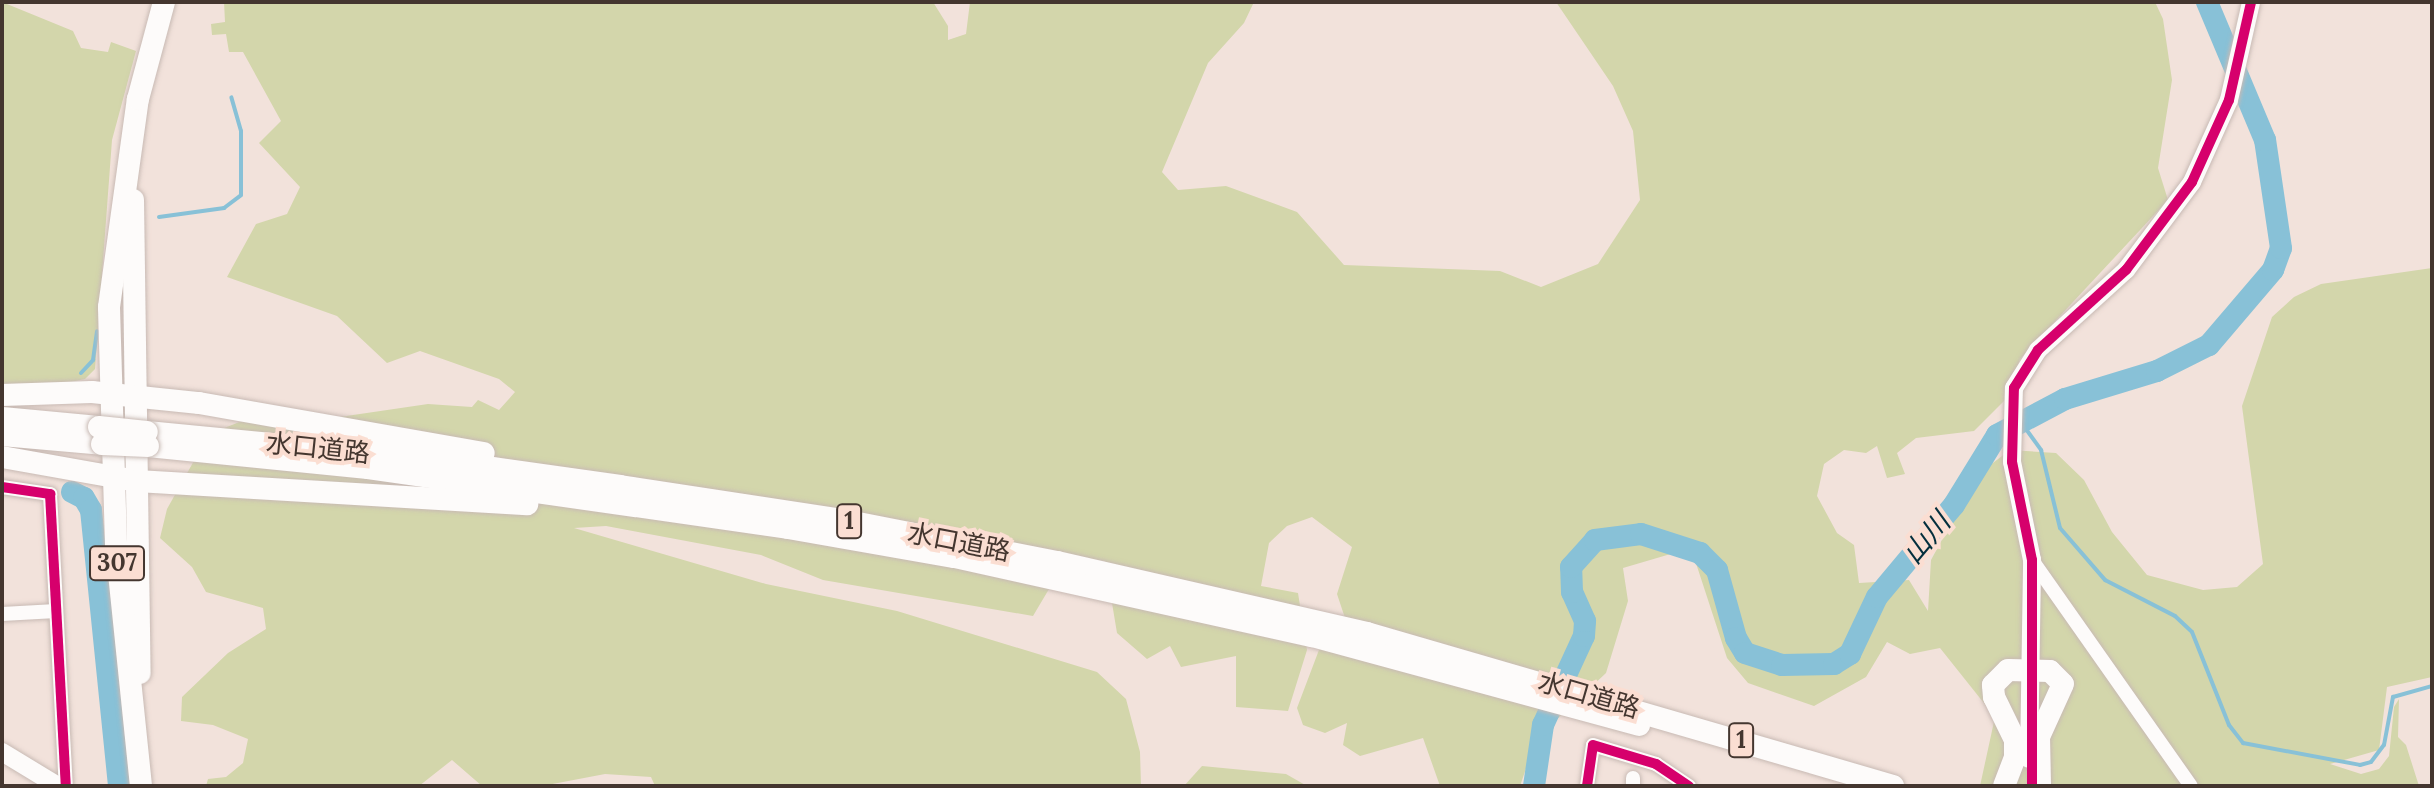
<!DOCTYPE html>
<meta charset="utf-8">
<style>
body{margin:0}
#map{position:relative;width:2434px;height:788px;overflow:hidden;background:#f2e2db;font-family:Lora,"Noto Sans JP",serif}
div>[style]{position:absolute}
.green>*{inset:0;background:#d3d6ab}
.stream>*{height:4px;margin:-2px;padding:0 2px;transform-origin:2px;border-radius:2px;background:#88c1d7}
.river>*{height:22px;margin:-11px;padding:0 11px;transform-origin:11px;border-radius:11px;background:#88c1d7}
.roads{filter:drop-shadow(0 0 2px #c8bab4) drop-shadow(0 0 2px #c8bab4)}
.minor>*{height:14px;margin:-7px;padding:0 7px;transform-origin:7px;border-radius:7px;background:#fdfbfa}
.tertiary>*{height:18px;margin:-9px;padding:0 9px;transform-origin:9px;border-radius:9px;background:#fdfbfa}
.trunk>*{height:22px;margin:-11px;padding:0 11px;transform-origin:11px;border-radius:11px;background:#fdfbfa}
.bridges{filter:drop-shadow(0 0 2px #c8bab4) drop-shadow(0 0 2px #c8bab4)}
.trunk-bridge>*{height:22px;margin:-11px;padding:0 11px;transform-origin:11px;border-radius:11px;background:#fdfbfa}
.cycleway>*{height:10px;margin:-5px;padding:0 5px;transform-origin:5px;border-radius:5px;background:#d6006c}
span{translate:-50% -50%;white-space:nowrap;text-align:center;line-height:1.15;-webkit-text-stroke:8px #fbded2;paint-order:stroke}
.shield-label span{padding:2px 6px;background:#fbded2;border:2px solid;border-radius:6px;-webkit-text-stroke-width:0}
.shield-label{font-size:24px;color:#44362f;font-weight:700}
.street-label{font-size:26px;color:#44362f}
.water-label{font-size:28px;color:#042f3d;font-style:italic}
.frame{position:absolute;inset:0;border:4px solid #44362f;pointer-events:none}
</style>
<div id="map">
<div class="green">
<i style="clip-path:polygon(2px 2px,73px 31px,81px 48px,108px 52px,111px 42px,136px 51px,112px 140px,95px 369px,85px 379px,61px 384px,2px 386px)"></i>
<i style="clip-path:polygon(224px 2px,933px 2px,948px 26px,948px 40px,966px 34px,970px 2px,1254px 2px,1244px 23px,1208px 63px,1162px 172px,1178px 190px,1226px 186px,1297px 212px,1344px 265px,1500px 271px,1541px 287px,1598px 264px,1640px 200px,1633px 131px,1613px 86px,1556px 2px,2155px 2px,2163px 19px,2172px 80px,2158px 168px,2168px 200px,2020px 359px,2007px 398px,1974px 431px,1916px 438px,1897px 453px,1905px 474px,1887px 478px,1877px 446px,1866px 453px,1844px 450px,1824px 464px,1817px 496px,1837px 533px,1854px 545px,1859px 583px,1909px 580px,1928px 611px,1931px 560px,1977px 475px,2010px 450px,2056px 453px,2084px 480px,2112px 532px,2147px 575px,2203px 590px,2237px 587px,2263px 564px,2242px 406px,2272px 317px,2294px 297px,2321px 284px,2432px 268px,2432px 677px,2387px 687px,2379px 750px,2330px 764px,2361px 774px,2379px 769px,2389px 756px,2394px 707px,2399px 699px,2398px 737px,2406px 745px,2419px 786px,1980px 786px,1995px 717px,1940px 648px,1910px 654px,1887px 642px,1866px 677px,1814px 706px,1748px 683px,1727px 658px,1691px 548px,1623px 568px,1628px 601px,1606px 673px,1536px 739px,1520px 786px,1440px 786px,1423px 738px,1360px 756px,1343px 745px,1347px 723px,1325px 733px,1303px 725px,1297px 708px,1322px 642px,1345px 618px,1337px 594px,1352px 547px,1312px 517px,1287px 526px,1269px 543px,1261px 586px,1298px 593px,1307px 650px,1288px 711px,1236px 707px,1236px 656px,1181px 667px,1170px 646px,1147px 659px,1117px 633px,1105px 561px,1068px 557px,1033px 616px,823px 580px,761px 555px,606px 526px,574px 528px,766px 584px,897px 611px,1097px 672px,1126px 699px,1140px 752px,1141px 786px,655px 786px,651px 777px,605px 774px,542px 786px,482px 786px,452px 760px,419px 786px,206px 786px,208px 779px,226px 777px,243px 763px,248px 739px,213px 725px,181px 721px,182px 697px,228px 653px,266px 629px,263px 608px,206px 592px,192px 567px,160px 538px,167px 509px,209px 434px,242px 421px,285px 425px,428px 404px,472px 407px,478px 400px,499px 410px,515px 392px,499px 379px,420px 351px,387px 363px,337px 316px,227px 277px,256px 224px,287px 214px,300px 187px,259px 143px,281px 121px,243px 52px,229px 52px,226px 34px,212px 35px,211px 24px,225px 22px)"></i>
<i style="clip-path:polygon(1202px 766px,1286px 774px,1307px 786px,1184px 786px)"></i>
</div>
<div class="stream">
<i style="left:159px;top:217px;width:66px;rotate:-7.9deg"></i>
<i style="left:224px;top:208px;width:21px;rotate:-37deg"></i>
<i style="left:241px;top:195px;width:64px;rotate:-90deg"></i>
<i style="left:241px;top:131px;width:35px;rotate:-106deg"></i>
<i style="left:81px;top:373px;width:18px;rotate:-47deg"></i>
<i style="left:93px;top:360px;width:29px;rotate:-82deg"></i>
<i style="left:2023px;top:425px;width:31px;rotate:54deg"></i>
<i style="left:2041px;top:450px;width:80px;rotate:76.3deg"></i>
<i style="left:2060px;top:528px;width:69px;rotate:49.1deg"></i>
<i style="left:2105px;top:580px;width:79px;rotate:27.2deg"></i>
<i style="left:2175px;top:616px;width:23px;rotate:43deg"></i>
<i style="left:2192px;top:632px;width:100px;rotate:68.3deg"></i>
<i style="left:2229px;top:725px;width:23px;rotate:52deg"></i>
<i style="left:2243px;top:743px;width:119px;rotate:10.6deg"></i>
<i style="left:2360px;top:765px;width:11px;rotate:-15deg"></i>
<i style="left:2371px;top:762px;width:21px;rotate:-53deg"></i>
<i style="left:2384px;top:745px;width:49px;rotate:-79.4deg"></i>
<i style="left:2393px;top:697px;width:41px;rotate:-15.8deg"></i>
</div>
<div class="river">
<i style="left:72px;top:492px;width:13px;rotate:27deg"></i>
<i style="left:84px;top:498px;width:14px;rotate:60deg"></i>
<i style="left:91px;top:510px;width:277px;rotate:84.2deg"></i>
<i style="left:1534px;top:786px;width:62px;rotate:-81.6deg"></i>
<i style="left:1543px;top:725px;width:98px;rotate:-65.3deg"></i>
<i style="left:1584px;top:636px;width:15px;rotate:-86deg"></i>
<i style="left:1585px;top:621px;width:32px;rotate:-114deg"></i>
<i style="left:1572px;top:592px;width:25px;rotate:-92deg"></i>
<i style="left:1571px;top:567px;width:36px;rotate:-48deg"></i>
<i style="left:1595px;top:540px;width:46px;rotate:-7.4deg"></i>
<i style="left:1641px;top:534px;width:62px;rotate:17.9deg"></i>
<i style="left:1700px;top:553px;width:24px;rotate:45deg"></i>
<i style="left:1717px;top:570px;width:71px;rotate:74.4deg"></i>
<i style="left:1736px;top:638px;width:17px;rotate:59deg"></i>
<i style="left:1745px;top:653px;width:39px;rotate:18deg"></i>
<i style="left:1782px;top:665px;width:52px;rotate:-1.1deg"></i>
<i style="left:1834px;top:664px;width:19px;rotate:-32deg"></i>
<i style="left:1850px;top:654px;width:63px;rotate:-64.7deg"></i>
<i style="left:1877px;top:597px;width:120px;rotate:-50.1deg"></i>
<i style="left:1954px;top:505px;width:82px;rotate:-58.4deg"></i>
<i style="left:1997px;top:435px;width:77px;rotate:-27.9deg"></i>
<i style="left:2065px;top:399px;width:96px;rotate:-16.9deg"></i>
<i style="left:2157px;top:371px;width:58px;rotate:-26.6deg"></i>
<i style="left:2209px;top:345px;width:99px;rotate:-49.5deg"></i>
<i style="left:2273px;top:270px;width:23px;rotate:-70deg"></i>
<i style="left:2281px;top:248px;width:109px;rotate:-98.4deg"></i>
<i style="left:2265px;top:140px;width:150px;rotate:-112.8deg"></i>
</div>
<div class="roads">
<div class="minor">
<i style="left:2px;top:487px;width:49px;rotate:8.3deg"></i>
<i style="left:50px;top:494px;width:292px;rotate:86.9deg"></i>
<i style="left:2032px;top:560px;width:276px;rotate:54.9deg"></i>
<i style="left:2px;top:614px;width:54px;rotate:-3.2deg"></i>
<i style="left:1633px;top:778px;width:8px;rotate:90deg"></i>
<i style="left:1587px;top:786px;width:41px;rotate:-81.7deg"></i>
<i style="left:1593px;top:745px;width:66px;rotate:16.8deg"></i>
<i style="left:1656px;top:764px;width:40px;rotate:34deg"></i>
</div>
<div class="tertiary">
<i style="left:2px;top:752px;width:66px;rotate:31.3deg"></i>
<i style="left:2029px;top:759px;width:199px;rotate:-89.1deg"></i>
<i style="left:2032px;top:560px;width:100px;rotate:-101.5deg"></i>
<i style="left:2012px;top:462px;width:74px;rotate:-88.5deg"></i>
<i style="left:2014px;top:388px;width:45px;rotate:-57.7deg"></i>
<i style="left:2038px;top:350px;width:119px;rotate:-42.3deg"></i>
<i style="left:2126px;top:270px;width:110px;rotate:-53.1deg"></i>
<i style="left:2192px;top:182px;width:90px;rotate:-65.7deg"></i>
<i style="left:2229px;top:100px;width:100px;rotate:-77.3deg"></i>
</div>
<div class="trunk">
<i style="left:133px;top:200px;width:473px;rotate:89.2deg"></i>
<i style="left:2px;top:395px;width:90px;rotate:-1.9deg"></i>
<i style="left:92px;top:392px;width:108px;rotate:5.9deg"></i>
<i style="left:199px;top:403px;width:289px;rotate:10deg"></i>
<i style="left:2px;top:418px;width:97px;rotate:5.3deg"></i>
<i style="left:147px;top:432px;width:283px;rotate:5.5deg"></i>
<i style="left:429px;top:459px;width:193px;rotate:8deg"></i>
<i style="left:620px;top:486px;width:231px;rotate:8.7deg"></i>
<i style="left:848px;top:521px;width:213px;rotate:11.1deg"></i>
<i style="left:1057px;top:562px;width:318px;rotate:12.9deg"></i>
<i style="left:1367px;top:633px;width:548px;rotate:16.22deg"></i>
<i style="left:2px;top:435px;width:100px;rotate:5.1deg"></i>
<i style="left:148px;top:446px;width:221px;rotate:5.7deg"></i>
<i style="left:368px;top:468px;width:424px;rotate:8.1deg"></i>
<i style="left:788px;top:528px;width:169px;rotate:9.9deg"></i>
<i style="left:955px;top:557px;width:366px;rotate:12.5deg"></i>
<i style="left:1312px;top:636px;width:339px;rotate:15.2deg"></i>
<i style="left:2px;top:457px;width:137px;rotate:10.1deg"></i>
<i style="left:137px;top:481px;width:391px;rotate:3.4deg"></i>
<i style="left:141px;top:786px;width:243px;rotate:-95.9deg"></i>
<i style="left:116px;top:544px;width:237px;rotate:-91.7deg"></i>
<i style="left:109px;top:307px;width:210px;rotate:-82.1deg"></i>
<i style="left:138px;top:99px;width:100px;rotate:-75deg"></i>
<i style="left:2004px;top:786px;width:30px;rotate:-69deg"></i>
<i style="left:2015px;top:758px;width:18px;rotate:-90deg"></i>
<i style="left:2015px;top:740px;width:48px;rotate:-116deg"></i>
<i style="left:1994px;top:697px;width:12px;rotate:-95deg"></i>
<i style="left:1993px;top:685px;width:21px;rotate:-45deg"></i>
<i style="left:2008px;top:670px;width:42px;rotate:1.4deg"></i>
<i style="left:2050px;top:671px;width:18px;rotate:45deg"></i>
<i style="left:2063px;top:684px;width:58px;rotate:114.4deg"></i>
<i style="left:2039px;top:737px;width:49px;rotate:88.8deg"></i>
</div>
</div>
<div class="bridges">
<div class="trunk-bridge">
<i style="left:99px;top:427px;width:48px;rotate:5.9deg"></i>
<i style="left:102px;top:444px;width:46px;rotate:2.5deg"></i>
</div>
</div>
<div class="cycleway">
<i style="left:2px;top:487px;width:49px;rotate:8.3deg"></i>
<i style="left:50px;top:494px;width:292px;rotate:86.9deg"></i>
<i style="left:1587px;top:786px;width:41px;rotate:-81.7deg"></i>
<i style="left:1593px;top:745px;width:66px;rotate:16.8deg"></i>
<i style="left:1656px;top:764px;width:40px;rotate:34deg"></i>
<i style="left:2032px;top:786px;width:226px;rotate:-90deg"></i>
<i style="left:2032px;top:560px;width:100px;rotate:-101.5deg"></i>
<i style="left:2012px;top:462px;width:74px;rotate:-88.5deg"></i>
<i style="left:2014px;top:388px;width:45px;rotate:-57.7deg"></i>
<i style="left:2038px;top:350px;width:119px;rotate:-42.3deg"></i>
<i style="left:2126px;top:270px;width:110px;rotate:-53.1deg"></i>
<i style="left:2192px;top:182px;width:90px;rotate:-65.7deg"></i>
<i style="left:2229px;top:100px;width:100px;rotate:-77.3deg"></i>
</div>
<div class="shield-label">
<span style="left:849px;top:521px">1</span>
<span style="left:117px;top:563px">307</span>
<span style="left:1741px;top:740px">1</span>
</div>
<div class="street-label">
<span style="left:318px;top:448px;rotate:6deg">水口道路</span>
<span style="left:959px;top:542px;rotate:11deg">水口道路</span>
<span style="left:1589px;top:695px;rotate:16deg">水口道路</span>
</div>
<div class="water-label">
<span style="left:1926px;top:538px;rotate:-50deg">山川</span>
</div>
<div class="frame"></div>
</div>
